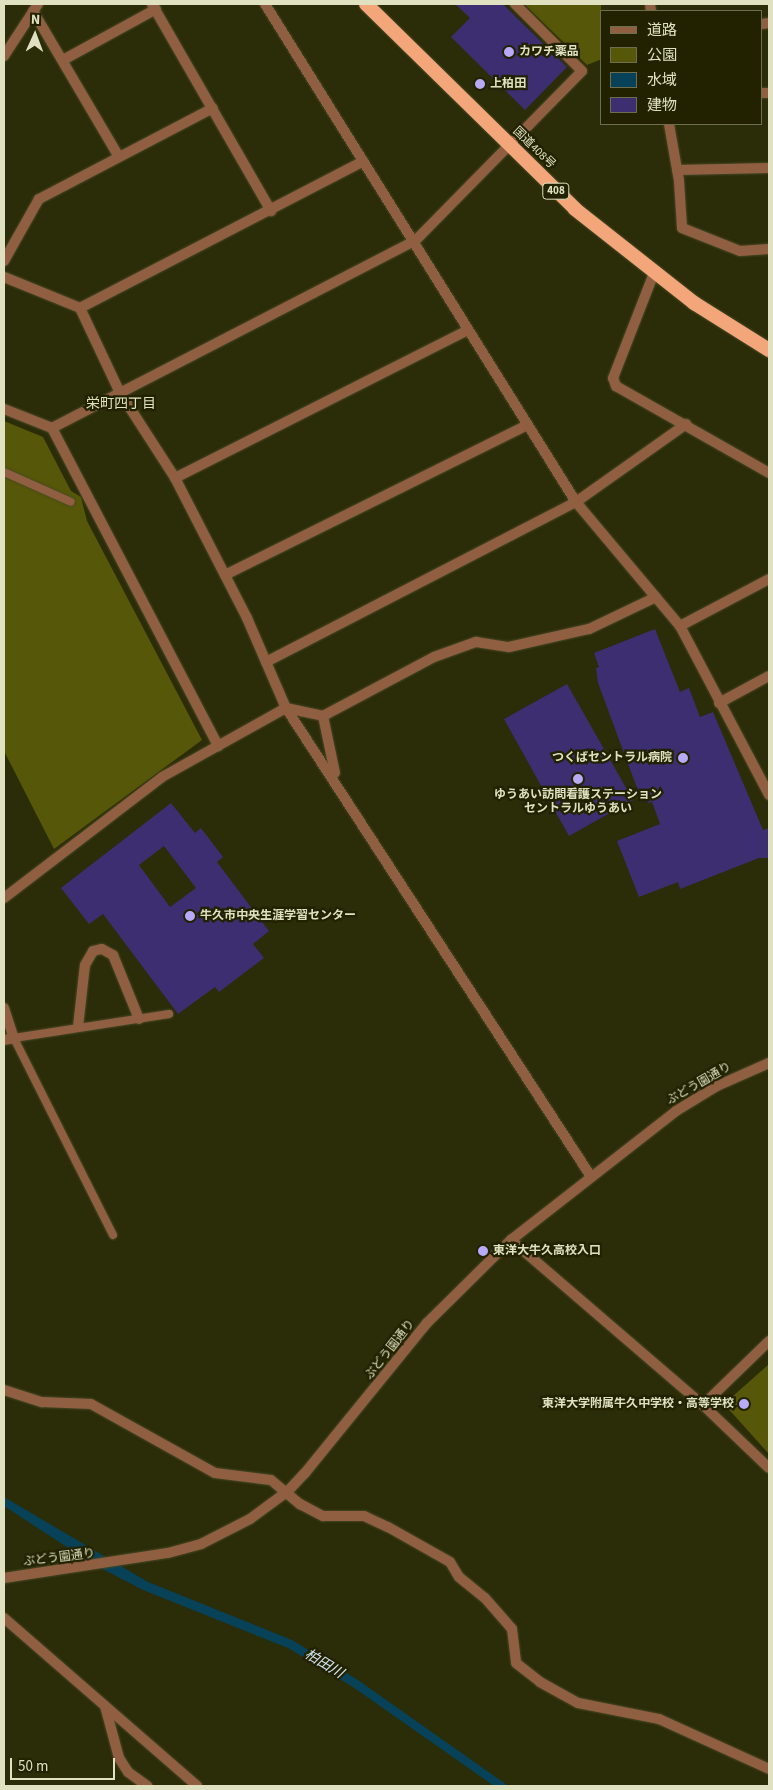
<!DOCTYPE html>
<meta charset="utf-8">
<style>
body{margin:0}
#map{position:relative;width:773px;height:1790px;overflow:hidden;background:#2b2c08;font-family:"Source Sans 3","Noto Sans JP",sans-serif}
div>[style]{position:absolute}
.green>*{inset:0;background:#565708}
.water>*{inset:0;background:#074258}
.building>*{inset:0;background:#3d2d71}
.roads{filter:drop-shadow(0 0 1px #484925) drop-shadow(0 0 1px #484925)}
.service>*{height:8px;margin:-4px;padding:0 4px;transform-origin:4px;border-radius:4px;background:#905f42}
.minor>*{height:10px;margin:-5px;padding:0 5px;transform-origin:5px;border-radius:5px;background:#905f42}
.tertiary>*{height:10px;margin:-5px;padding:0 5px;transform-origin:5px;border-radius:5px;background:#905f42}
.trunk>*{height:14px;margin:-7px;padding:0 7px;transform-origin:7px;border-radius:7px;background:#f2a679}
.dots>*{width:14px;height:14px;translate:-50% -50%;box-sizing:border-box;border:2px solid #220;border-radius:50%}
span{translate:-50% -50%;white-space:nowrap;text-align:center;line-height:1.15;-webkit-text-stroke:4.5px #220;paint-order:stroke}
.shield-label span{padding:1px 4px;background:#220;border:1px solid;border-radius:4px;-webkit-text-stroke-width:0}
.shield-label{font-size:11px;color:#dfe1c0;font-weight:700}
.poi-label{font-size:12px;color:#dfe1c0;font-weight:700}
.left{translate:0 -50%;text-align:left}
.right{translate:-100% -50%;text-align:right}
.street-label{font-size:12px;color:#dfe1c0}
.neighbourhood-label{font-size:14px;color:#dfe1c0}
.water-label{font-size:14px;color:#d1e7f2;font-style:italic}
.frame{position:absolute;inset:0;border:5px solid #dfe1c0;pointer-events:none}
.legend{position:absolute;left:600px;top:10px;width:162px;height:115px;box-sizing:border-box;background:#220;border:1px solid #6e6e4d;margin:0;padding:6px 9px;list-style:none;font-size:15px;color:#dfe1c0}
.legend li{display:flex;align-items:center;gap:10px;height:25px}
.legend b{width:25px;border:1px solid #6e6e4d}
.north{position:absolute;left:10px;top:10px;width:50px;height:50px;-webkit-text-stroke:4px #220;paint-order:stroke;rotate:2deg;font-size:14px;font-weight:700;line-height:20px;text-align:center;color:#dfe1c0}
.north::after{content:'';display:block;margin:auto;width:18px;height:22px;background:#dfe1c0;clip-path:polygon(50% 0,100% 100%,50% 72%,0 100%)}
.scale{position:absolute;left:10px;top:1758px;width:105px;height:22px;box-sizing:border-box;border:2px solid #dfe1c0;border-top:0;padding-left:6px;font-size:15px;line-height:18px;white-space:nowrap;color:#dfe1c0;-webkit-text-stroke:4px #220;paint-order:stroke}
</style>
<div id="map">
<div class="green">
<i style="clip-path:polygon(524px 4px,601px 4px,602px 59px,587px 65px)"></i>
<i style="clip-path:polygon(4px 421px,43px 437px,71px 491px,81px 497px,87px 521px,202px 740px,54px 849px,4px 751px)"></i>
<i style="clip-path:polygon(769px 1364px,769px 1454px,724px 1404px)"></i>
</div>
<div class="water">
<i style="clip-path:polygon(4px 1497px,148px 1582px,292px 1640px,358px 1680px,507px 1785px,494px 1786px,353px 1687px,288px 1648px,143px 1590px,93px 1564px,4px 1506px)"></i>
</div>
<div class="building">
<i style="clip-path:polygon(455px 4px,503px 4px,567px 67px,525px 110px,451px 37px,470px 18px)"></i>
<i style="clip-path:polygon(655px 629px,680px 692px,689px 688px,700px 717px,713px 712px,763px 830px,769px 828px,769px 858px,759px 858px,680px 889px,678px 882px,639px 897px,617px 841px,660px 824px,652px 802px,648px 803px,644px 794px,640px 796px,598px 683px,596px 668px,599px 667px,594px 653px)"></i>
<i style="clip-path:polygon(567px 684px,633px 800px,569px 836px,504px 719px)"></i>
<i style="clip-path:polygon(evenodd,171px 803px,195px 833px,201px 828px,223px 857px,217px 862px,269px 931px,253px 944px,264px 958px,219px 992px,215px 987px,178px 1014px,103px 914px,89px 924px,61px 888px,171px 803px,164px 846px,196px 888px,170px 907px,139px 865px,164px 846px)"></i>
</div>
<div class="roads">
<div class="service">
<i style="left:4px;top:472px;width:73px;rotate:24.1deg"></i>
<i style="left:113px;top:1235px;width:220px;rotate:-116.7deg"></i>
<i style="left:14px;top:1038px;width:157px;rotate:-8.8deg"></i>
</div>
<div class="minor">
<i style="left:152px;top:4px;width:239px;rotate:60.1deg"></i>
<i style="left:265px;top:4px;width:587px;rotate:58.02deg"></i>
<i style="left:576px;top:502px;width:162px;rotate:50deg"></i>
<i style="left:680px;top:626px;width:191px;rotate:62.2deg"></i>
<i style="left:650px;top:4px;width:7px;rotate:82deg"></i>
<i style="left:33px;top:11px;width:169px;rotate:59.5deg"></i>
<i style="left:762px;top:24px;width:7px;rotate:-8deg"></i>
<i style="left:4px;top:56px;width:62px;rotate:-56.8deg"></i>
<i style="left:63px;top:60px;width:106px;rotate:-28.7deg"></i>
<i style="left:762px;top:93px;width:7px"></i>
<i style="left:669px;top:124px;width:58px;rotate:80deg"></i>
<i style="left:679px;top:181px;width:47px;rotate:86.3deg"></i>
<i style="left:682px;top:228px;width:62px;rotate:21.6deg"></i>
<i style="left:740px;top:251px;width:29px;rotate:-4deg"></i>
<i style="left:677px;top:170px;width:92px;rotate:-1.2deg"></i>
<i style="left:4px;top:261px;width:71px;rotate:-60.6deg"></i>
<i style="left:39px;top:199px;width:196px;rotate:-27.6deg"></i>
<i style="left:654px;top:273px;width:113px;rotate:111.3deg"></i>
<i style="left:613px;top:378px;width:9px;rotate:69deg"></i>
<i style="left:616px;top:386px;width:176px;rotate:29.6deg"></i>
<i style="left:4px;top:277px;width:82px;rotate:22.2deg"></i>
<i style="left:80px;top:308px;width:92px;rotate:64.8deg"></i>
<i style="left:119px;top:391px;width:103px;rotate:57.2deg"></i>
<i style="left:175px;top:478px;width:157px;rotate:62.8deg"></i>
<i style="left:247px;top:618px;width:98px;rotate:66.6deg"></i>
<i style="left:286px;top:708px;width:557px;rotate:56.94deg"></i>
<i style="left:80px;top:308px;width:319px;rotate:-27.4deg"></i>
<i style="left:52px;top:428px;width:408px;rotate:-27.3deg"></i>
<i style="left:415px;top:241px;width:238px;rotate:-45.5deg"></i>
<i style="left:582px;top:71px;width:95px;rotate:-135deg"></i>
<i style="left:175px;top:478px;width:328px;rotate:-26.8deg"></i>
<i style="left:225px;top:575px;width:337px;rotate:-26.4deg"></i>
<i style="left:680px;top:626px;width:101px;rotate:-27.8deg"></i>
<i style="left:266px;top:662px;width:349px;rotate:-27.3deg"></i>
<i style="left:576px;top:502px;width:135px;rotate:-35.3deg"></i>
<i style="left:719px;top:703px;width:57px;rotate:-28.4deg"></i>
<i style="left:323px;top:716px;width:126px;rotate:-28deg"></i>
<i style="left:434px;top:657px;width:45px;rotate:-19.7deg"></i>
<i style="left:476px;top:642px;width:33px;rotate:9deg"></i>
<i style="left:509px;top:647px;width:82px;rotate:-12.7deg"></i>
<i style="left:589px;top:629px;width:74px;rotate:-25.5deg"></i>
<i style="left:4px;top:898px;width:199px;rotate:-37.4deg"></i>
<i style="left:162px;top:777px;width:142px;rotate:-29.1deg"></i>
<i style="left:286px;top:708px;width:38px;rotate:12deg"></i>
<i style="left:323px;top:716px;width:58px;rotate:78.1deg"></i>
<i style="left:4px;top:1008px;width:32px;rotate:72deg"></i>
<i style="left:78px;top:1027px;width:62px;rotate:-83.6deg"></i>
<i style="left:85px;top:965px;width:16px;rotate:-60deg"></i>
<i style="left:93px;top:951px;width:9px;rotate:-13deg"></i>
<i style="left:102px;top:949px;width:13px;rotate:29deg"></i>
<i style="left:113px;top:955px;width:69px;rotate:67.9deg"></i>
<i style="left:511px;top:1240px;width:253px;rotate:40.7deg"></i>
<i style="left:703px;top:1405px;width:91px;rotate:43.7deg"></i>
<i style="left:4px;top:1390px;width:40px;rotate:18deg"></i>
<i style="left:42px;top:1402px;width:49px;rotate:2.3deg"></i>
<i style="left:91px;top:1404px;width:142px;rotate:29.1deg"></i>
<i style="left:215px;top:1473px;width:56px;rotate:7.1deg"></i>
<i style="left:271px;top:1480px;width:38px;rotate:40deg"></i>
<i style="left:300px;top:1504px;width:26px;rotate:28deg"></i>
<i style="left:323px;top:1516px;width:41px"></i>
<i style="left:364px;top:1516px;width:26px;rotate:25deg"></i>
<i style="left:388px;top:1527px;width:71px;rotate:29.4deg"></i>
<i style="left:450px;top:1562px;width:17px;rotate:59deg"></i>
<i style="left:459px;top:1577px;width:33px;rotate:39deg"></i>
<i style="left:485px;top:1598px;width:41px;rotate:48.9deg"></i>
<i style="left:512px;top:1629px;width:34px;rotate:83deg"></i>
<i style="left:516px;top:1663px;width:31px;rotate:38deg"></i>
<i style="left:540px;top:1682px;width:43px;rotate:28.9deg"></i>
<i style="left:578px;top:1703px;width:83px;rotate:11.2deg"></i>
<i style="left:659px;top:1719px;width:121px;rotate:24.4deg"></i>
<i style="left:703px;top:1405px;width:92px;rotate:-44.1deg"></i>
<i style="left:4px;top:1618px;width:256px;rotate:41deg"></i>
<i style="left:105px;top:1706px;width:54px;rotate:74.9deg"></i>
<i style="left:119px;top:1758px;width:17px;rotate:57deg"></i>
<i style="left:128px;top:1772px;width:24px;rotate:36deg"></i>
</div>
<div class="tertiary">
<i style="left:4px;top:409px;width:52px;rotate:21.6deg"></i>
<i style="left:52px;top:428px;width:359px;rotate:62.4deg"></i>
<i style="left:4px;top:1040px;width:10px;rotate:-11deg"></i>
<i style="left:4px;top:1578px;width:166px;rotate:-8.7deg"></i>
<i style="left:168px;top:1553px;width:34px;rotate:-15deg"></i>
<i style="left:201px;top:1544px;width:55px;rotate:-27deg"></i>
<i style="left:250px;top:1519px;width:47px;rotate:-36.4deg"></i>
<i style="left:288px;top:1491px;width:25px;rotate:-47deg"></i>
<i style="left:305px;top:1473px;width:193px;rotate:-50.9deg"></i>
<i style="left:427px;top:1323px;width:118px;rotate:-44.7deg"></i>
<i style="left:511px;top:1240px;width:209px;rotate:-38deg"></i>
<i style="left:676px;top:1111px;width:48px;rotate:-31.4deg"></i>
<i style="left:717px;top:1086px;width:57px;rotate:-23.9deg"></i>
</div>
<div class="trunk">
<i style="left:366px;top:4px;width:293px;rotate:44.4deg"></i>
<i style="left:575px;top:209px;width:152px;rotate:38.3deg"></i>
<i style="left:694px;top:303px;width:89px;rotate:32.1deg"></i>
</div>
</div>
<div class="dots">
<i style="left:509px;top:52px;background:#b7abf8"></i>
<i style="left:480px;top:84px;background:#b7abf8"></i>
<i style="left:683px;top:758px;background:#b7abf8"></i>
<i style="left:578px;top:779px;background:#b7abf8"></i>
<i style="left:190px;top:916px;background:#b7abf8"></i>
<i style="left:483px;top:1251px;background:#b7abf8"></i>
<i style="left:744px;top:1404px;background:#b7abf8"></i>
</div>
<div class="shield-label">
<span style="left:556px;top:191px">408</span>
</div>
<div class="poi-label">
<span class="left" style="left:519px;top:52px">カワチ薬品</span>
<span class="left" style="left:490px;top:84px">上柏田</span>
<span class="right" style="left:672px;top:758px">つくばセントラル病院</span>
<span style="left:578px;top:802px">ゆうあい訪問看護ステーション<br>セントラルゆうあい</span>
<span class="left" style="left:200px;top:916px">牛久市中央生涯学習センター</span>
<span class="left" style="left:493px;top:1251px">東洋大牛久高校入口</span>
<span class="right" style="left:734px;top:1404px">東洋大学附属牛久中学校・高等学校</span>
</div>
<div class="street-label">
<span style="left:534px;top:148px;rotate:44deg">国道408号</span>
<span style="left:699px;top:1084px;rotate:-30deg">ぶどう園通り</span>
<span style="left:390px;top:1350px;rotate:-52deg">ぶどう園通り</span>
<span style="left:59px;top:1558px;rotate:-7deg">ぶどう園通り</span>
</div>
<div class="neighbourhood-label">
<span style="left:121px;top:404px">栄町四丁目</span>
</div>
<div class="water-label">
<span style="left:324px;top:1664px;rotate:31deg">柏田川</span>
</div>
<div class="frame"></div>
<ul class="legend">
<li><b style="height:6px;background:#905f42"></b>道路</li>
<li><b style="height:14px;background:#565708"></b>公園</li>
<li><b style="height:14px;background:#074258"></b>水域</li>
<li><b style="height:14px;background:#3d2d71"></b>建物</li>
</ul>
<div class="north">N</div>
<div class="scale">50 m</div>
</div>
